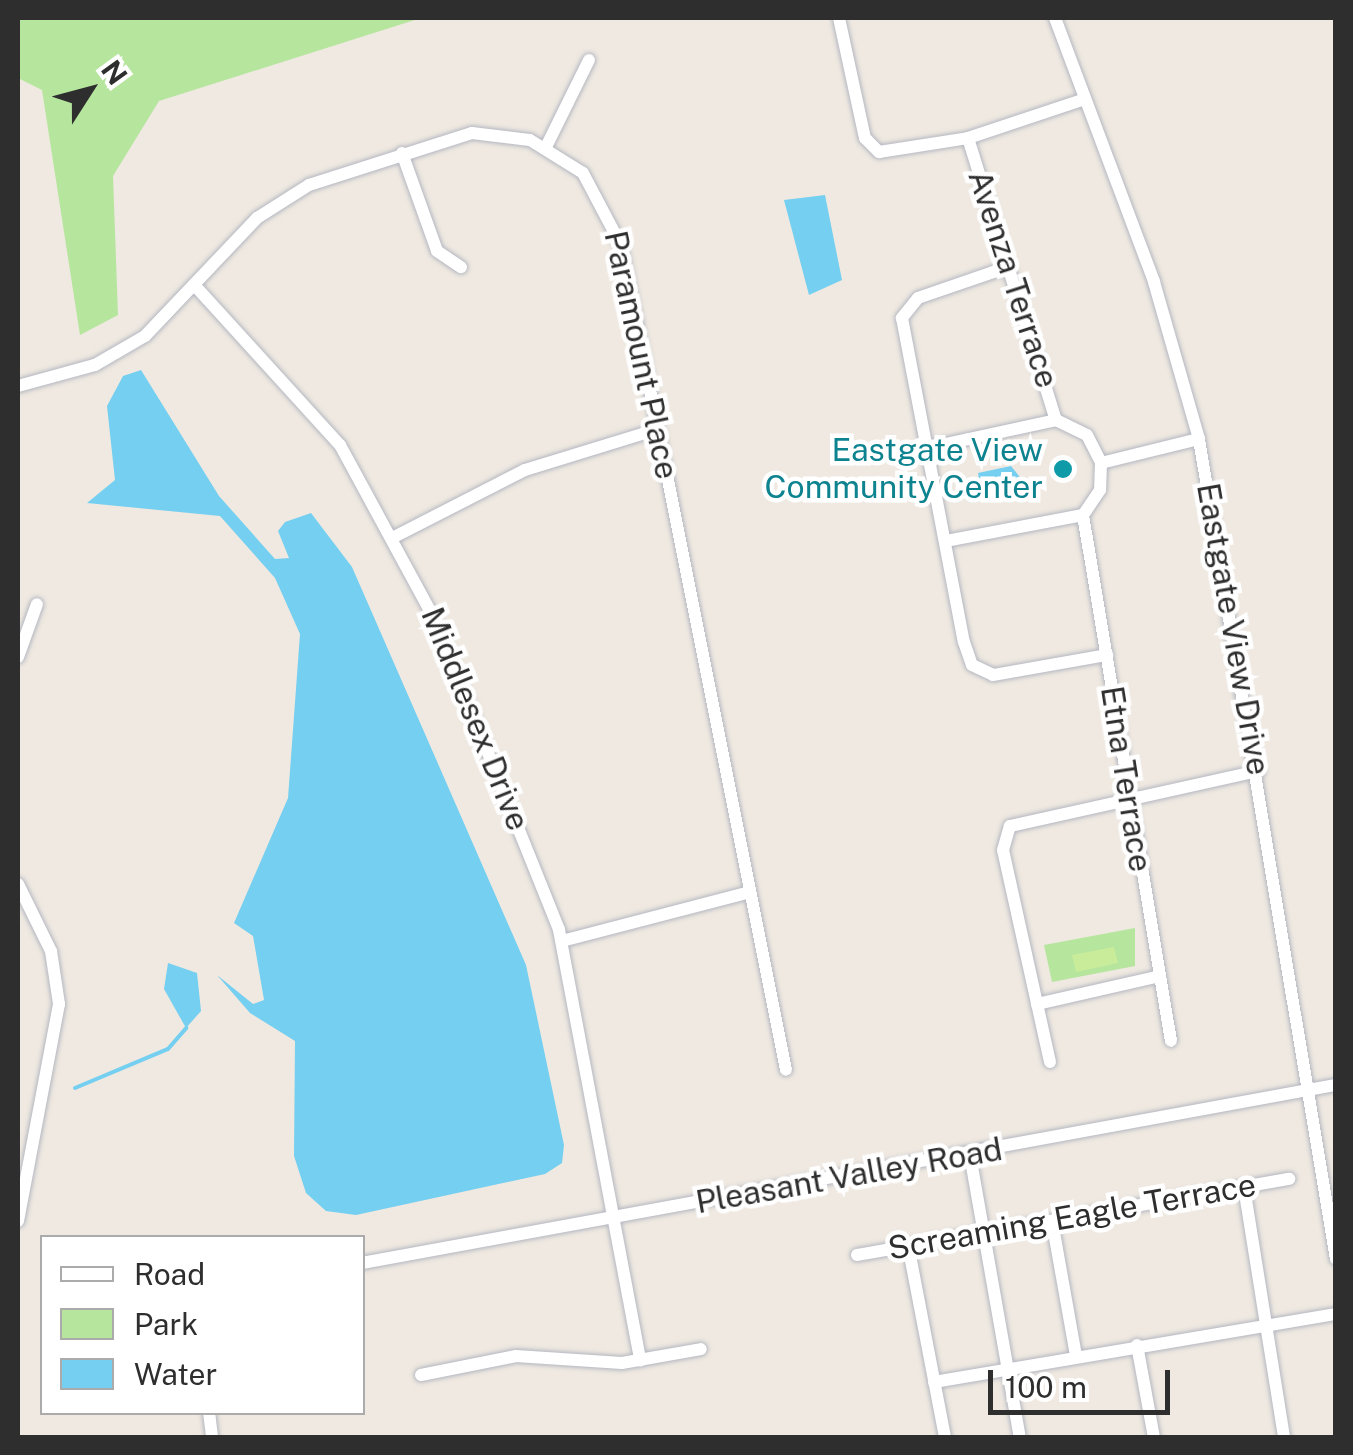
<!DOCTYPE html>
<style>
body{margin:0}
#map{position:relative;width:1353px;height:1455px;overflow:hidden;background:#efe9e1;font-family:"Public Sans",sans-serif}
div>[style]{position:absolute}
.green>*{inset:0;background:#b6e59e}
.pitch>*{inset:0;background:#c9ec9a}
.water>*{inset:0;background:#75cff0}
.stream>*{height:4px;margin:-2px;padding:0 2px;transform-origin:2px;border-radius:2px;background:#75cff0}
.roads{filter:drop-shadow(0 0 2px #b4b7c1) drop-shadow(0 0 2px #b4b7c1)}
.minor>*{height:12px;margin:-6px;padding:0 6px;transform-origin:6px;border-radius:6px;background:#fff}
.dots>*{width:28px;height:28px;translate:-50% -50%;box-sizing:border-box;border:5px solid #fff;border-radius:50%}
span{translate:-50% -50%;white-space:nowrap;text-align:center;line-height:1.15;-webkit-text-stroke:9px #fff;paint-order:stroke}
.street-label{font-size:32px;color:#2e2e2e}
.culture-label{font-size:32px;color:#0d838f}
.right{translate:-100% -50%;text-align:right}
.frame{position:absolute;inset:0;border:20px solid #2e2e2e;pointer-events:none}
.legend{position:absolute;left:40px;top:1235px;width:325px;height:180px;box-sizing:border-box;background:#fff;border:2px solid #ababab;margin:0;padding:12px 18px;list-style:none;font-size:30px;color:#2e2e2e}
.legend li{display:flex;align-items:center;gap:20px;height:50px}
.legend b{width:50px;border:2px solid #ababab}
.north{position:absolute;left:40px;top:40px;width:100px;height:100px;-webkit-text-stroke:8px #fff;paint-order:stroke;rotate:54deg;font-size:28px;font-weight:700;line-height:40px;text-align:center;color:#2e2e2e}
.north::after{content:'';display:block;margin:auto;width:35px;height:45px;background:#2e2e2e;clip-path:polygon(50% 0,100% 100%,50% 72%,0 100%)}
.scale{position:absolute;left:988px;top:1370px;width:182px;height:45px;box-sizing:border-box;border:5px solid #2e2e2e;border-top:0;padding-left:12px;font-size:30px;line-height:35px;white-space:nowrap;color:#2e2e2e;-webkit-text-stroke:8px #fff;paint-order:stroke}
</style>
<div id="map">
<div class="green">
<i style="clip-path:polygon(18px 18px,421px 18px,159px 101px,113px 176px,118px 315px,80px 335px,42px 90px,18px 78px)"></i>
<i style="clip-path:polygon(1135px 928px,1135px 966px,1052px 982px,1044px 945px)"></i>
</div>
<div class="pitch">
<i style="clip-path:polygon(1114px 947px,1118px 963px,1076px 972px,1072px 955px)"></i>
</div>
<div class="water">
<i style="clip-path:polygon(825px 195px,842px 280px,809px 295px,784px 200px)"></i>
<i style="clip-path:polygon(141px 370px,219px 496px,275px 559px,289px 558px,278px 531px,285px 522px,311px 513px,352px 567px,526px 965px,564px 1145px,562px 1163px,545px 1174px,356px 1215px,326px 1211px,306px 1193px,294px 1156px,295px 1041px,250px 1013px,217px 975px,253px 1004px,264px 1000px,253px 936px,234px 923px,288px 798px,300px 634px,275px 578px,220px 516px,87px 503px,115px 480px,107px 406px,123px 376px)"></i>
<i style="clip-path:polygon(1011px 466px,1030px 490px,983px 501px,978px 473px)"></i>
<i style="clip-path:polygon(168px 963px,197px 973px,201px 1011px,186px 1028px,164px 989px)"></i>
</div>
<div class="stream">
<i style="left:75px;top:1088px;width:101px;rotate:-22.8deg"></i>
<i style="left:168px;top:1049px;width:28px;rotate:-49deg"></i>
</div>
<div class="roads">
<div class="minor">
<i style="left:839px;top:18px;width:123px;rotate:77.8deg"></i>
<i style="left:865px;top:138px;width:20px;rotate:45deg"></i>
<i style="left:879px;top:152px;width:90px;rotate:-8.9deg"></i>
<i style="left:968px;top:138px;width:123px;rotate:-18.4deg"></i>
<i style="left:1055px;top:18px;width:282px;rotate:69.4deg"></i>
<i style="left:1154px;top:282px;width:163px;rotate:74deg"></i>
<i style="left:1199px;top:439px;width:831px;rotate:80.52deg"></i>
<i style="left:968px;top:138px;width:295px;rotate:72.7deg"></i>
<i style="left:546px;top:147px;width:97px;rotate:-63.7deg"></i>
<i style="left:402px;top:153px;width:104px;rotate:70.3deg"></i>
<i style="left:437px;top:251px;width:29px;rotate:34deg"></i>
<i style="left:1008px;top:267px;width:95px;rotate:161deg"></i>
<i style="left:918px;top:298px;width:26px;rotate:129deg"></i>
<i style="left:902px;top:318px;width:330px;rotate:79.2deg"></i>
<i style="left:964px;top:642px;width:24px;rotate:71deg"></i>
<i style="left:972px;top:665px;width:23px;rotate:25deg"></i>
<i style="left:993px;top:675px;width:116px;rotate:-10deg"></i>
<i style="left:197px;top:288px;width:212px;rotate:47.7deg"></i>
<i style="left:340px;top:445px;width:195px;rotate:61.5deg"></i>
<i style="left:433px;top:616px;width:338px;rotate:68.1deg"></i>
<i style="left:559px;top:930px;width:438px;rotate:79.3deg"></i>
<i style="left:18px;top:386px;width:80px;rotate:-15.3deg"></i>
<i style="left:95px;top:365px;width:58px;rotate:-30.1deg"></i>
<i style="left:145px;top:336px;width:163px;rotate:-46.5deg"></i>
<i style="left:257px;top:218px;width:62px;rotate:-32.4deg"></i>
<i style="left:309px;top:185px;width:171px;rotate:-17.7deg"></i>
<i style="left:472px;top:133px;width:58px;rotate:6.9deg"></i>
<i style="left:530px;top:140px;width:62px;rotate:31.9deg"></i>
<i style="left:583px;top:173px;width:81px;rotate:62.2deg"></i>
<i style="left:621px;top:245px;width:841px;rotate:78.69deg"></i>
<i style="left:927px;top:448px;width:132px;rotate:-12.2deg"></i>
<i style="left:1056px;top:420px;width:34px;rotate:26deg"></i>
<i style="left:1087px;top:435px;width:31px;rotate:63deg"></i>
<i style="left:1101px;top:463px;width:27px;rotate:92deg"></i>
<i style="left:1100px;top:490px;width:30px;rotate:124deg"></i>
<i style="left:1083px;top:515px;width:139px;rotate:169.3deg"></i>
<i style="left:1101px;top:463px;width:101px;rotate:-13.8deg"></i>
<i style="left:1083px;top:515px;width:533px;rotate:80.5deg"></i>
<i style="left:396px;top:536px;width:145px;rotate:-27.1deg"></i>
<i style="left:525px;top:470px;width:139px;rotate:-17.1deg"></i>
<i style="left:18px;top:657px;width:56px;rotate:-70.3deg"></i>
<i style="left:18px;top:884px;width:75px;rotate:63.8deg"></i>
<i style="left:51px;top:951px;width:54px;rotate:81.4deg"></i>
<i style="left:59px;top:1004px;width:221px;rotate:100.7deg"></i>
<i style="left:562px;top:941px;width:194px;rotate:-14.6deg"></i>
<i style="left:1037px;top:1004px;width:126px;rotate:-12.8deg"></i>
<i style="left:1050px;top:1062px;width:217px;rotate:-102.5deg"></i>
<i style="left:1003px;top:850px;width:25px;rotate:-74deg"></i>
<i style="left:1010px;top:826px;width:255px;rotate:-12.5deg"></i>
<i style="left:970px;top:1155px;width:287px;rotate:80deg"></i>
<i style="left:1244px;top:1187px;width:254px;rotate:80.9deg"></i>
<i style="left:1052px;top:1221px;width:137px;rotate:79.9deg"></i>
<i style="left:908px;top:1245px;width:197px;rotate:79.1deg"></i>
<i style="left:857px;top:1255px;width:439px;rotate:-10deg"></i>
<i style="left:362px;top:1263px;width:990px;rotate:-10.36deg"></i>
<i style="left:1137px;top:1345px;width:95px;rotate:79.6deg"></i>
<i style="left:421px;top:1375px;width:97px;rotate:-11.3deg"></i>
<i style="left:516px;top:1356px;width:106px;rotate:3.8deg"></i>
<i style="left:622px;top:1363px;width:80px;rotate:-10deg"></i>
<i style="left:934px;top:1382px;width:408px;rotate:-9.6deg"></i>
<i style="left:209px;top:1412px;width:26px;rotate:83deg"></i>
</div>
</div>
<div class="dots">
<i style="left:1063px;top:469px;background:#0f9aa8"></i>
</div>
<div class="street-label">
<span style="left:1013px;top:279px;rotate:72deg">Avenza Terrace</span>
<span style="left:641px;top:355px;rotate:78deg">Paramount Place</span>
<span style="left:1233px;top:629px;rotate:80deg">Eastgate View Drive</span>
<span style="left:475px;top:719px;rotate:68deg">Middlesex Drive</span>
<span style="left:1126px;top:779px;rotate:81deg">Etna Terrace</span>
<span style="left:849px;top:1176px;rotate:-10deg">Pleasant Valley Road</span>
<span style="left:1072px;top:1217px;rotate:-10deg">Screaming Eagle Terrace</span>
</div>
<div class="culture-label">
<span class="right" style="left:1043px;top:469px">Eastgate View<br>Community Center</span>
</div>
<div class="frame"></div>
<ul class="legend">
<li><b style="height:12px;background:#fff"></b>Road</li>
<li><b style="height:28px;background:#b6e59e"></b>Park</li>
<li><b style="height:28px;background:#75cff0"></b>Water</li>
</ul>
<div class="north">N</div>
<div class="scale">100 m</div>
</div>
